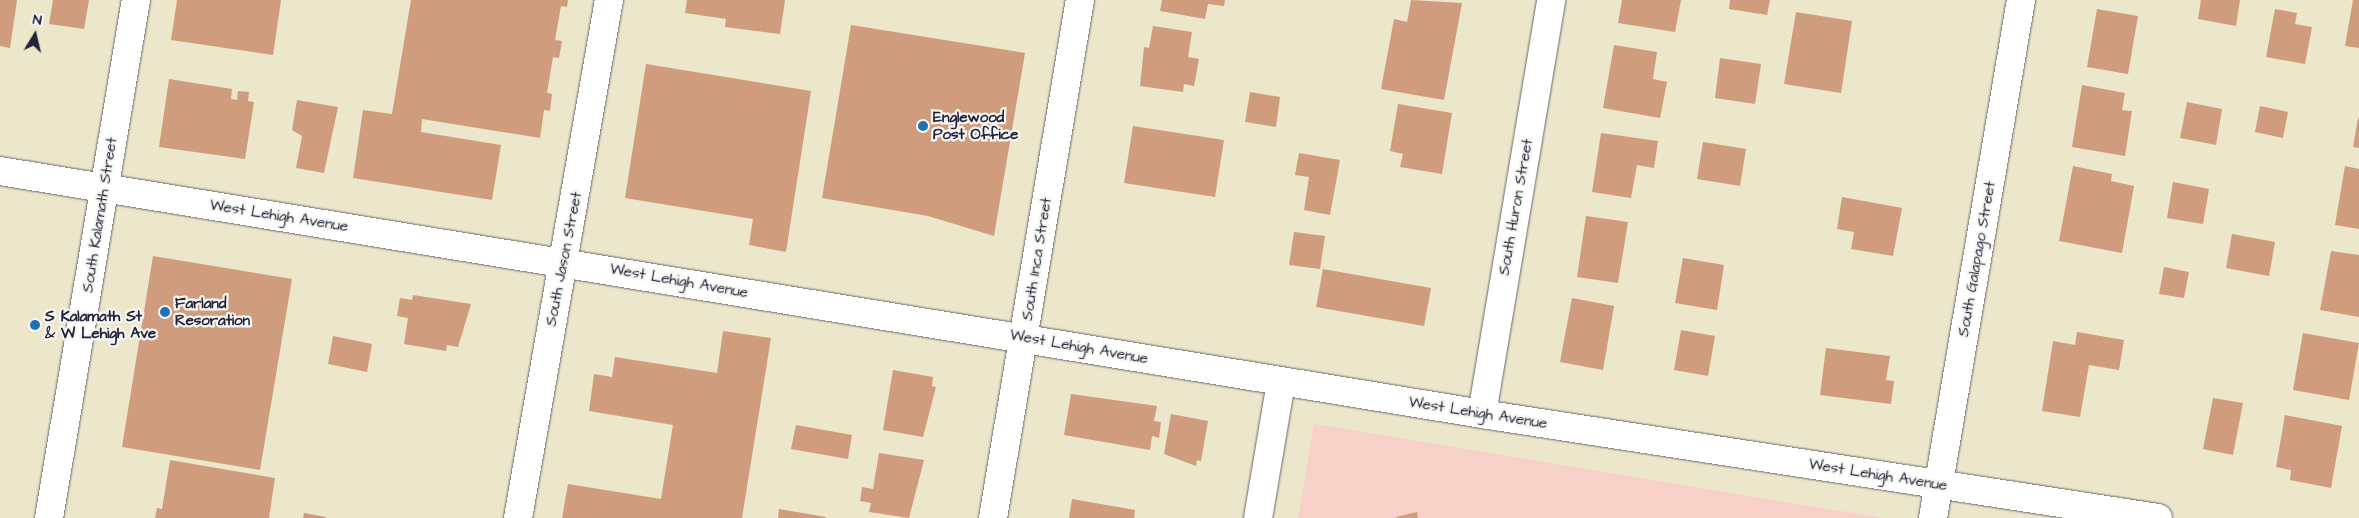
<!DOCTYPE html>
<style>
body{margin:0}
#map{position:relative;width:2359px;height:518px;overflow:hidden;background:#ece6cb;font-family:"Architects Daughter",sans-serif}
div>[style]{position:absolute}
.built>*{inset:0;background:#f7d1c7}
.building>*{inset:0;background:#cf9c7e}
.roads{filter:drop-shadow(0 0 1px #69676d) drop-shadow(0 0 1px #69676d)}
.minor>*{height:28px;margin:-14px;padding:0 14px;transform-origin:14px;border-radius:14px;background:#fff}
.dots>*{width:14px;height:14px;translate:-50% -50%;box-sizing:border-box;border:2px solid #f6f6f2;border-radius:50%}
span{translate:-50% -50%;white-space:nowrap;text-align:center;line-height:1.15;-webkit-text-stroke:4.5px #f6f6f2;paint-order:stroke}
.poi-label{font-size:15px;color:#22223b;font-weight:700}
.left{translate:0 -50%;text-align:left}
.street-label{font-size:15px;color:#22223b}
.north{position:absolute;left:10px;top:10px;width:50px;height:50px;-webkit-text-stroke:4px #f6f6f2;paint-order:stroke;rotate:9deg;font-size:14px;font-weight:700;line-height:20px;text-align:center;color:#22223b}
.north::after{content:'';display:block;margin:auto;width:18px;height:22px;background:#22223b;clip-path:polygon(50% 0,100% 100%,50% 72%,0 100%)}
</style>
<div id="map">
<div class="built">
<i style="clip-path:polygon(1314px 424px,1883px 518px,1298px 518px)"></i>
</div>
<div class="building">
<i style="clip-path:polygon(0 0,17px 0,10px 48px,0 46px)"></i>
<i style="clip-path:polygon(53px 0,89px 0,84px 29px,49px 24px)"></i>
<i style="clip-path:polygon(177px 0,281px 0,273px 55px,171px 40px)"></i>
<i style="clip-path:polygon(411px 0,568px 0,567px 7px,561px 6px,555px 40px,562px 41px,559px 58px,553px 57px,547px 93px,552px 94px,550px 111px,544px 110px,540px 138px,422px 119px,421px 132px,501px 145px,492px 200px,353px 178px,363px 110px,392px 114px)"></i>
<i style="clip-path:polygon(687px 0,785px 0,780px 34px,725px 27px,726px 19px,685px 13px)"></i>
<i style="clip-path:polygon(1162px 0,1225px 0,1224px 6px,1208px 4px,1205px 19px,1160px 11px)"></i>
<i style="clip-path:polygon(1411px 0,1462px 3px,1444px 100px,1381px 89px,1394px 19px,1407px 22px)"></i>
<i style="clip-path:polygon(1622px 0,1681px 0,1675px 32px,1618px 23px)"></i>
<i style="clip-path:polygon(1730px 0,1770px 0,1767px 15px,1729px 9px)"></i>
<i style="clip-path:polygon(2201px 0,2240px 0,2236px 26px,2198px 19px)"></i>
<i style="clip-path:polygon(2353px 0,2359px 0,2359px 48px,2345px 46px)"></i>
<i style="clip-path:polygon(2097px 9px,2138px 16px,2128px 74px,2087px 67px)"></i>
<i style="clip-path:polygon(2275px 9px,2297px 13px,2295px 24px,2312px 27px,2305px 64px,2266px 57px)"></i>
<i style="clip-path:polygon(1796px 12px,1852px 21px,1841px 93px,1784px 84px)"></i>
<i style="clip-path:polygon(851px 25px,1025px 53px,994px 236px,928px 216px,822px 198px)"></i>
<i style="clip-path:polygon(1153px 26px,1192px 32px,1188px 57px,1199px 59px,1194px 86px,1184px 84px,1183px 92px,1140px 86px,1144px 47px,1149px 48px)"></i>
<i style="clip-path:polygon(1614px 45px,1657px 52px,1653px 79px,1667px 82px,1660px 118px,1603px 108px)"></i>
<i style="clip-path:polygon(1720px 58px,1761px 64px,1755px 104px,1715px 98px)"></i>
<i style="clip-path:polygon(646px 64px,811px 91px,786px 252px,749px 245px,753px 219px,625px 198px)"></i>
<i style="clip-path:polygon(169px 79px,232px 89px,231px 99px,237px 100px,238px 91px,249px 92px,248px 101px,254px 102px,245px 159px,159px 147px)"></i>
<i style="clip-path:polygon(2082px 85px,2125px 93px,2122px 110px,2132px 111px,2125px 156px,2072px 147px)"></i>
<i style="clip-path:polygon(1250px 92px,1280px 97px,1276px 127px,1245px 122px)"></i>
<i style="clip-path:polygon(297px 100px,338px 107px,324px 173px,296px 168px,302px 136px,292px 130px)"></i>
<i style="clip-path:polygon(2187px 102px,2222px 109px,2216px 145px,2180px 138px)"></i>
<i style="clip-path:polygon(1398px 104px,1452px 113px,1442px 174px,1400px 167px,1403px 154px,1390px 151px)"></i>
<i style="clip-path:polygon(2260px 106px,2288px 112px,2283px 138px,2255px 132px)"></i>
<i style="clip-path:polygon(2358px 118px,2359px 118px,2359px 148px,2353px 147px)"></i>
<i style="clip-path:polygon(1133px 126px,1224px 140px,1215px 197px,1124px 183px)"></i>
<i style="clip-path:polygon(1601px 133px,1658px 141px,1654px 168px,1637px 165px,1631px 198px,1592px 192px)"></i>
<i style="clip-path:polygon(1703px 142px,1746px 149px,1740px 186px,1697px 179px)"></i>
<i style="clip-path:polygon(1299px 153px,1340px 160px,1330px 215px,1304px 210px,1309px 177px,1295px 175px)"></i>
<i style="clip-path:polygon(2073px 166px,2112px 174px,2111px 181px,2134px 186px,2122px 253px,2059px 241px)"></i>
<i style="clip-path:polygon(2345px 166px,2359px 169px,2359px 229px,2335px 225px)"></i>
<i style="clip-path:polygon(2173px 182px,2209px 189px,2203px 224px,2167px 218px)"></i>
<i style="clip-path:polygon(1842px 197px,1902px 208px,1893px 256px,1851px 249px,1854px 232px,1837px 229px)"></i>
<i style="clip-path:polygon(1586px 216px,1628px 222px,1618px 283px,1577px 277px)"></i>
<i style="clip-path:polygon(1294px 232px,1325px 236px,1320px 269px,1289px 265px)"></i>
<i style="clip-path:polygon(2232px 234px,2275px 242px,2269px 276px,2226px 268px)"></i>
<i style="clip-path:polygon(2331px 251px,2359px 255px,2359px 317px,2320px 310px)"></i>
<i style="clip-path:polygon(153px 256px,292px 279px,260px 470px,122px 447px)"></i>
<i style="clip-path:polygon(1683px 258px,1724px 265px,1717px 310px,1675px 303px)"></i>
<i style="clip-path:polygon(2164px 267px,2189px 272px,2184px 298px,2159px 294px)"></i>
<i style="clip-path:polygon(1323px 269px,1431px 288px,1424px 326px,1316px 307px)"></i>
<i style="clip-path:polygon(413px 295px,471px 304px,458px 347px,447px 345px,446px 351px,404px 344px,408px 318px,397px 316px,400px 298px,412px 300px)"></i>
<i style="clip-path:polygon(1572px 298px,1614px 306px,1603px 370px,1560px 362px)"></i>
<i style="clip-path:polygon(1681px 330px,1715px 336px,1708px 376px,1674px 370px)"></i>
<i style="clip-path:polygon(723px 331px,771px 338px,742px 518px,562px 518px,568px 484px,661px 499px,673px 425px,589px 411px,594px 374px,612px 377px,615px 357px,717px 373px)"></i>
<i style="clip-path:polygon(2077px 332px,2124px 340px,2119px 370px,2089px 365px,2080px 417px,2042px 411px,2053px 341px,2075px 345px)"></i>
<i style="clip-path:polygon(2303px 333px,2359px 343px,2349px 400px,2293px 390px)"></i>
<i style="clip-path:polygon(333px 336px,372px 344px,367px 372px,328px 364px)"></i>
<i style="clip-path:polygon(1826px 348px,1890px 356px,1886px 380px,1894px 381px,1891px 404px,1820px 395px)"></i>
<i style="clip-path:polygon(893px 370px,933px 377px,932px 386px,936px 387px,923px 437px,883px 430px)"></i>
<i style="clip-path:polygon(1071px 394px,1157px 406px,1154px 421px,1161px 422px,1159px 438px,1152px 436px,1150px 450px,1064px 435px)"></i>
<i style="clip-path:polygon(2213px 398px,2243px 403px,2233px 455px,2203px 449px)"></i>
<i style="clip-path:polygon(1171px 414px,1208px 421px,1201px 461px,1197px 460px,1196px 466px,1164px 454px)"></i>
<i style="clip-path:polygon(2285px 415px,2342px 426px,2331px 488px,2290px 480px,2291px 470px,2276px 467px)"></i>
<i style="clip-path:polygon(796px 425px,852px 435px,848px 459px,791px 449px)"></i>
<i style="clip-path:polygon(879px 453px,924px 460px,909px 518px,869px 512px,871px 503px,860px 501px,862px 487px,873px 489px)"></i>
<i style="clip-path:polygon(170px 460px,275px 478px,269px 518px,155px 518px,157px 508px,162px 509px)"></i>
<i style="clip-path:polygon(1072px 499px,1135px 510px,1134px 518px,1069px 518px)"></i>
<i style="clip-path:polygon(779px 509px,826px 517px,826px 518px,778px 518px)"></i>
<i style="clip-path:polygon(1417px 512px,1418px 518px,1396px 518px,1396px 517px)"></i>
<i style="clip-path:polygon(304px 513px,326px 517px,326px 518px,303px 518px)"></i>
</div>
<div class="roads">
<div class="minor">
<i style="left:0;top:171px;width:1502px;rotate:9.31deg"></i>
<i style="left:1482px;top:414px;width:684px;rotate:8.75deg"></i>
<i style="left:1482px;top:414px;width:420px;rotate:-80.5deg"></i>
<i style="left:49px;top:518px;width:525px;rotate:-80.47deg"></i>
<i style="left:518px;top:518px;width:526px;rotate:-80.04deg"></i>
<i style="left:993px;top:518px;width:525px;rotate:-80.47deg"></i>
<i style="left:1258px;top:518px;width:138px;rotate:-80.4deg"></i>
<i style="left:1933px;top:518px;width:525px;rotate:-80.36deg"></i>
</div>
</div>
<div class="dots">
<i style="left:923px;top:126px;background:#1f6fb2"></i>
<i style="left:165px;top:312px;background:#1f6fb2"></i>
<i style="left:35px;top:325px;background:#1f6fb2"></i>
</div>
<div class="poi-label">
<span class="left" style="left:933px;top:126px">Englewood<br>Post Office</span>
<span class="left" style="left:175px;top:312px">Farland<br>Resoration</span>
<span class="left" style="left:45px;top:325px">S Kalamath St<br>&amp; W Lehigh Ave</span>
</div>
<div class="street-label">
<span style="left:1516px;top:207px;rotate:-80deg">South Huron Street</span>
<span style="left:100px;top:215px;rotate:-81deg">South Kalamath Street</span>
<span style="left:279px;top:216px;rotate:9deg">West Lehigh Avenue</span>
<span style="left:564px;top:259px;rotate:-79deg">South Jason Street</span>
<span style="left:1037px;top:259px;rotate:-81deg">South Inca Street</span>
<span style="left:1977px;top:259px;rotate:-80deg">South Galapago Street</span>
<span style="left:679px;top:281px;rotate:10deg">West Lehigh Avenue</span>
<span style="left:1079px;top:347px;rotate:10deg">West Lehigh Avenue</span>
<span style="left:1478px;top:413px;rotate:9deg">West Lehigh Avenue</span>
<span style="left:1878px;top:475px;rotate:9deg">West Lehigh Avenue</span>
</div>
<div class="north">N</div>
</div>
